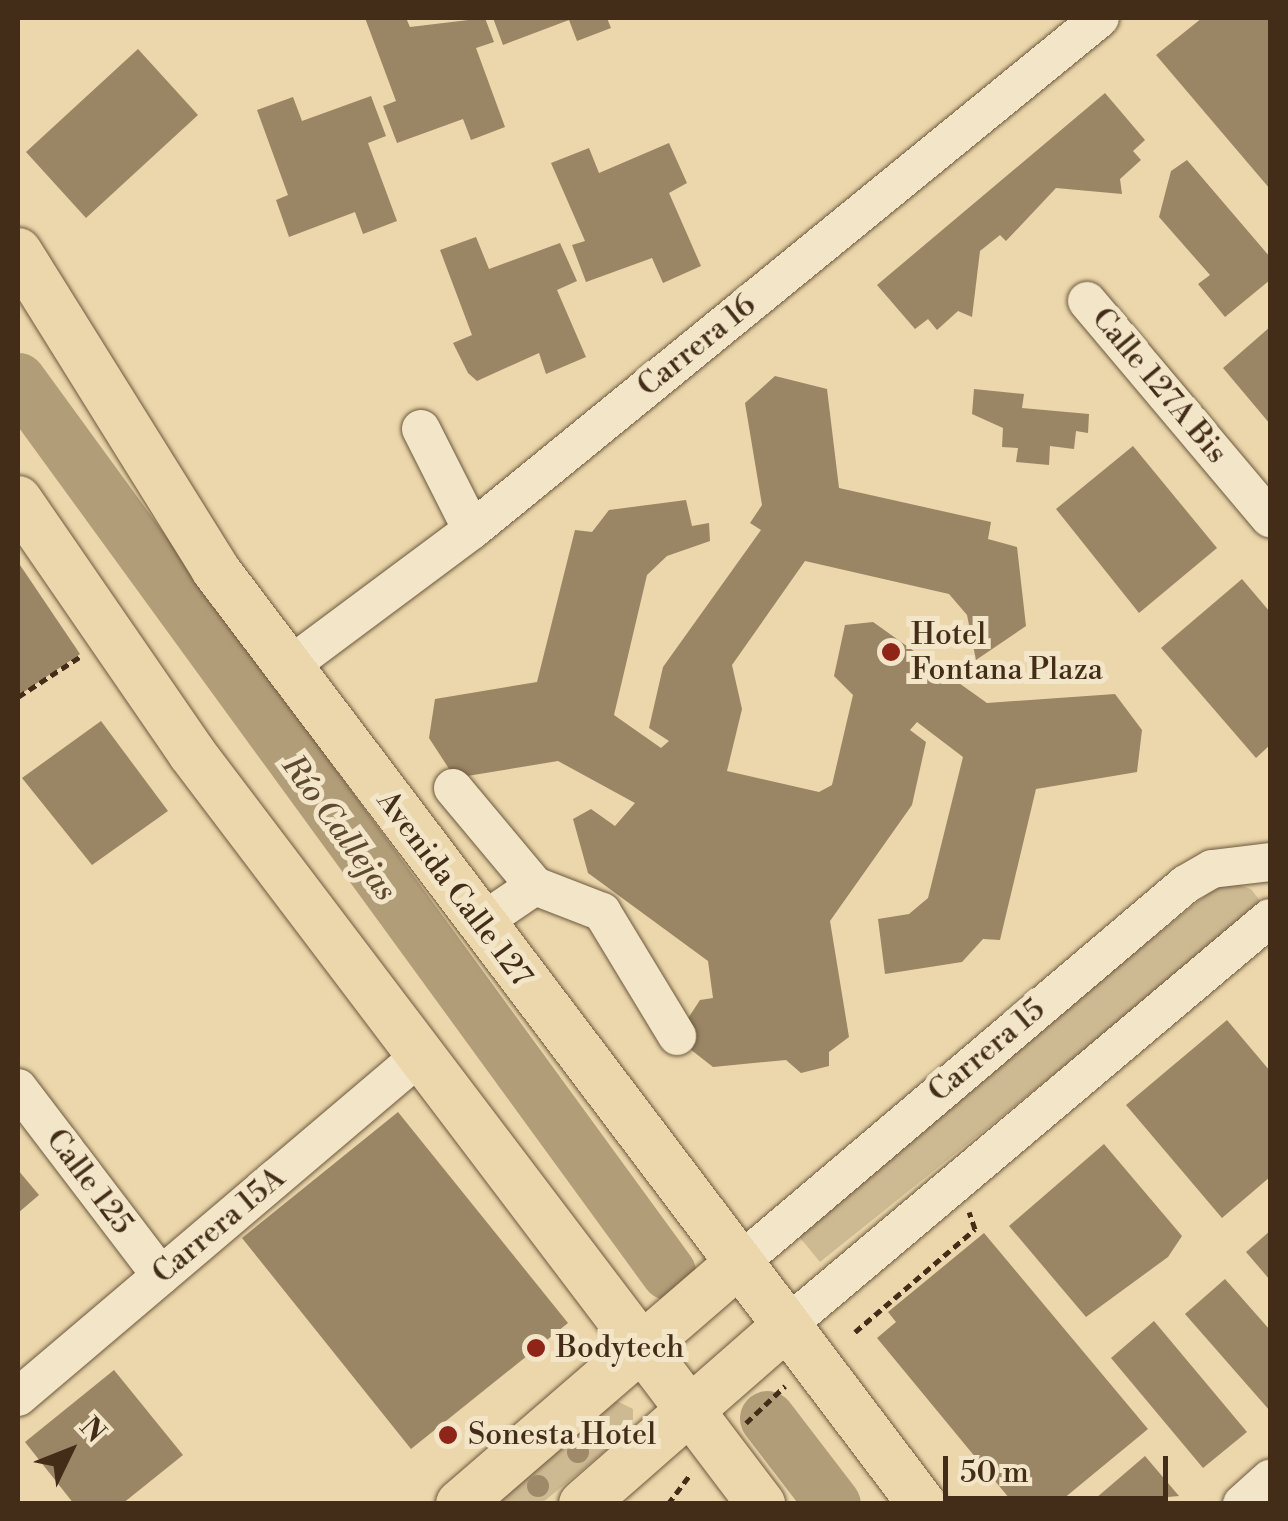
<!DOCTYPE html>
<meta charset="utf-8">
<style>
body{margin:0}
#map{position:relative;width:1288px;height:1521px;overflow:hidden;background:#ebd7ab;font-family:"Libre Bodoni",serif}
div>[style]{position:absolute}
.green>*{inset:0;background:#ceba92}
.river>*{height:55px;margin:-27.5px;padding:0 27.5px;transform-origin:27.5px;border-radius:27.5px;background:#b29d79}
.building>*{inset:0;background:#9a8565}
.path>*{height:5px;margin-top:-2.5px;transform-origin:0;background:repeating-linear-gradient(90deg,#432d19 0 8px,transparent 0 13px)}
.roads{filter:drop-shadow(0 0 2px #6d583e) drop-shadow(0 0 2px #6d583e)}
.minor>*{height:38px;margin:-19px;padding:0 19px;transform-origin:19px;border-radius:19px;background:#f2e5c8}
.major>*{height:48px;margin:-24px;padding:0 24px;transform-origin:24px;border-radius:24px;background:#ebd7ab}
.trees>*{width:22px;height:22px;margin:-11px;border-radius:50%;background:#9e8968}
.dots>*{width:28px;height:28px;translate:-50% -50%;box-sizing:border-box;border:5px solid #f2e5c8;border-radius:50%}
span{translate:-50% -50%;white-space:nowrap;text-align:center;line-height:1.15;-webkit-text-stroke:10px #f2e5c8;paint-order:stroke}
.street-label{font-size:30px;color:#432d19}
.poi-label{font-size:30px;color:#432d19}
.left{translate:0 -50%;text-align:left}
.water-label{font-size:32px;color:#5f4931;font-style:italic}
.frame{position:absolute;inset:0;border:20px solid #432d19;pointer-events:none}
.north{position:absolute;left:20px;top:1401px;width:100px;height:100px;-webkit-text-stroke:8px #f2e5c8;paint-order:stroke;rotate:47deg;font-size:28px;font-weight:700;line-height:40px;text-align:center;color:#432d19}
.north::after{content:'';display:block;margin:auto;width:35px;height:45px;background:#432d19;clip-path:polygon(50% 0,100% 100%,50% 72%,0 100%)}
.scale{position:absolute;left:943px;top:1456px;width:225px;height:45px;box-sizing:border-box;border:5px solid #432d19;border-top:0;padding-left:12px;font-size:30px;line-height:35px;white-space:nowrap;color:#432d19;-webkit-text-stroke:8px #f2e5c8;paint-order:stroke}
</style>
<div id="map">
<div class="green">
<i style="clip-path:polygon(1225px 880px,1251px 889px,1264px 906px,820px 1262px,792px 1228px)"></i>
<i style="clip-path:polygon(615px 1400px,633px 1409px,633px 1428px,542px 1503px,493px 1504px)"></i>
</div>
<div class="river">
<i style="left:18px;top:380px;width:1104px;rotate:53.92deg"></i>
<i style="left:767px;top:1418px;width:108px;rotate:52.5deg"></i>
</div>
<div class="building">
<i style="clip-path:polygon(365px 18px,406px 18px,410px 27px,485px 18px,494px 42px,476px 48px,505px 127px,471px 140px,463px 119px,397px 143px,383px 106px,396px 101px)"></i>
<i style="clip-path:polygon(493px 18px,607px 18px,611px 28px,577px 41px,569px 20px,503px 45px)"></i>
<i style="clip-path:polygon(1202px 18px,1270px 18px,1270px 189px,1156px 55px)"></i>
<i style="clip-path:polygon(138px 49px,198px 115px,86px 218px,26px 152px)"></i>
<i style="clip-path:polygon(1105px 93px,1145px 140px,1133px 151px,1141px 160px,1120px 179px,1122px 194px,1056px 188px,1006px 241px,1000px 235px,980px 251px,972px 317px,958px 311px,937px 330px,928px 319px,915px 329px,877px 285px)"></i>
<i style="clip-path:polygon(371px 96px,386px 136px,368px 143px,397px 221px,363px 234px,355px 212px,289px 237px,276px 200px,288px 195px,257px 110px,293px 97px,302px 121px)"></i>
<i style="clip-path:polygon(669px 143px,687px 183px,669px 193px,701px 266px,663px 283px,652px 258px,586px 282px,572px 245px,585px 241px,551px 163px,589px 148px,599px 173px)"></i>
<i style="clip-path:polygon(1187px 160px,1270px 257px,1270px 280px,1225px 317px,1198px 284px,1210px 275px,1159px 217px,1171px 171px)"></i>
<i style="clip-path:polygon(476px 237px,489px 269px,560px 243px,577px 281px,557px 290px,586px 357px,546px 374px,539px 353px,477px 381px,468px 373px,453px 343px,472px 335px,440px 250px)"></i>
<i style="clip-path:polygon(1270px 327px,1270px 424px,1223px 368px)"></i>
<i style="clip-path:polygon(775px 376px,827px 389px,839px 488px,991px 522px,988px 539px,1017px 547px,1026px 626px,976px 660px,967px 615px,949px 594px,805px 561px,732px 665px,742px 709px,727px 771px,819px 792px,832px 785px,853px 695px,834px 676px,845px 625px,873px 622px,987px 703px,1115px 694px,1142px 730px,1137px 772px,1036px 789px,1000px 940px,983px 939px,962px 962px,885px 974px,878px 919px,909px 914px,928px 898px,963px 757px,917px 722px,910px 730px,926px 742px,912px 805px,830px 921px,849px 1037px,829px 1052px,829px 1066px,801px 1073px,786px 1060px,713px 1067px,690px 1049px,685px 1023px,700px 1000px,713px 998px,708px 961px,588px 873px,573px 819px,591px 809px,615px 826px,635px 803px,558px 761px,455px 778px,429px 738px,435px 699px,537px 682px,575px 530px,592px 532px,609px 510px,686px 500px,692px 526px,709px 523px,710px 541px,667px 556px,647px 575px,614px 715px,661px 748px,669px 741px,649px 728px,663px 667px,761px 530px,750px 523px,762px 505px,745px 403px)"></i>
<i style="clip-path:polygon(974px 389px,1024px 394px,1022px 408px,1089px 414px,1088px 433px,1076px 431px,1074px 449px,1050px 446px,1049px 465px,1016px 462px,1018px 448px,1002px 447px,1003px 428px,972px 414px)"></i>
<i style="clip-path:polygon(1133px 446px,1217px 548px,1139px 613px,1056px 509px)"></i>
<i style="clip-path:polygon(18px 562px,80px 654px,18px 696px)"></i>
<i style="clip-path:polygon(1242px 579px,1270px 612px,1270px 745px,1256px 758px,1161px 648px)"></i>
<i style="clip-path:polygon(101px 721px,168px 811px,92px 865px,22px 778px)"></i>
<i style="clip-path:polygon(1227px 1020px,1270px 1071px,1270px 1177px,1222px 1218px,1126px 1105px)"></i>
<i style="clip-path:polygon(398px 1112px,568px 1323px,411px 1449px,242px 1238px)"></i>
<i style="clip-path:polygon(1104px 1144px,1182px 1236px,1168px 1257px,1086px 1317px,1009px 1226px)"></i>
<i style="clip-path:polygon(18px 1170px,39px 1195px,18px 1213px)"></i>
<i style="clip-path:polygon(1270px 1231px,1270px 1280px,1246px 1252px)"></i>
<i style="clip-path:polygon(984px 1233px,1148px 1429px,1057px 1504px,1014px 1504px,877px 1338px,896px 1322px,888px 1312px)"></i>
<i style="clip-path:polygon(1225px 1279px,1270px 1330px,1270px 1411px,1185px 1314px)"></i>
<i style="clip-path:polygon(1154px 1321px,1247px 1432px,1203px 1468px,1111px 1358px)"></i>
<i style="clip-path:polygon(114px 1370px,183px 1455px,122px 1504px,74px 1504px,25px 1442px)"></i>
<i style="clip-path:polygon(1145px 1456px,1179px 1496px,1089px 1504px)"></i>
</div>
<div class="path">
<i style="left:18px;top:697px;width:75px;rotate:-33.1deg"></i>
<i style="left:855px;top:1332px;width:158px;rotate:-40.6deg"></i>
<i style="left:975px;top:1229px;width:18px;rotate:-109deg"></i>
<i style="left:746px;top:1423px;width:54px;rotate:-43.5deg"></i>
<i style="left:668px;top:1504px;width:36px;rotate:-53deg"></i>
</div>
<div class="roads">
<div class="minor">
<i style="left:1087px;top:301px;width:284px;rotate:49.9deg"></i>
<i style="left:421px;top:429px;width:113px;rotate:63.2deg"></i>
<i style="left:288px;top:667px;width:229px;rotate:-36.7deg"></i>
<i style="left:472px;top:530px;width:810px;rotate:-39.19deg"></i>
<i style="left:453px;top:788px;width:128px;rotate:50.1deg"></i>
<i style="left:535px;top:886px;width:72px;rotate:21.2deg"></i>
<i style="left:602px;top:912px;width:145px;rotate:58.8deg"></i>
<i style="left:479px;top:924px;width:68px;rotate:-34.2deg"></i>
<i style="left:18px;top:1088px;width:236px;rotate:52.7deg"></i>
<i style="left:738px;top:1264px;width:587px;rotate:-40.31deg"></i>
<i style="left:1186px;top:884px;width:30px;rotate:-30deg"></i>
<i style="left:1212px;top:869px;width:58px;rotate:-6.9deg"></i>
<i style="left:786px;top:1326px;width:633px;rotate:-40.13deg"></i>
<i style="left:18px;top:1397px;width:529px;rotate:-40.32deg"></i>
<i style="left:1242px;top:1504px;width:38px;rotate:-42deg"></i>
</div>
<div class="major">
<i style="left:18px;top:252px;width:373px;rotate:58.1deg"></i>
<i style="left:215px;top:569px;width:1172px;rotate:52.91deg"></i>
<i style="left:18px;top:500px;width:306px;rotate:55.5deg"></i>
<i style="left:191px;top:752px;width:944px;rotate:52.84deg"></i>
<i style="left:460px;top:1504px;width:367px;rotate:-40.8deg"></i>
<i style="left:583px;top:1504px;width:270px;rotate:-41.2deg"></i>
</div>
</div>
<div class="trees">
<i style="left:578px;top:1452px"></i>
<i style="left:538px;top:1486px"></i>
</div>
<div class="dots">
<i style="left:891px;top:652px;background:#8f2418"></i>
<i style="left:536px;top:1348px;background:#8f2418"></i>
<i style="left:448px;top:1435px;background:#8f2418"></i>
</div>
<div class="street-label">
<span style="left:697px;top:346px;rotate:-39deg">Carrera 16</span>
<span style="left:1159px;top:386px;rotate:50deg">Calle 127A Bis</span>
<span style="left:454px;top:889px;rotate:53deg">Avenida Calle 127</span>
<span style="left:987px;top:1051px;rotate:-40deg">Carrera 15</span>
<span style="left:89px;top:1182px;rotate:53deg">Calle 125</span>
<span style="left:219px;top:1226px;rotate:-40deg">Carrera 15A</span>
</div>
<div class="poi-label">
<span class="left" style="left:911px;top:652px">Hotel<br>Fontana Plaza</span>
<span class="left" style="left:556px;top:1348px">Bodytech</span>
<span class="left" style="left:468px;top:1435px">Sonesta Hotel</span>
</div>
<div class="water-label">
<span style="left:339px;top:828px;rotate:54deg">Río Callejas</span>
</div>
<div class="frame"></div>
<div class="north">N</div>
<div class="scale">50 m</div>
</div>
